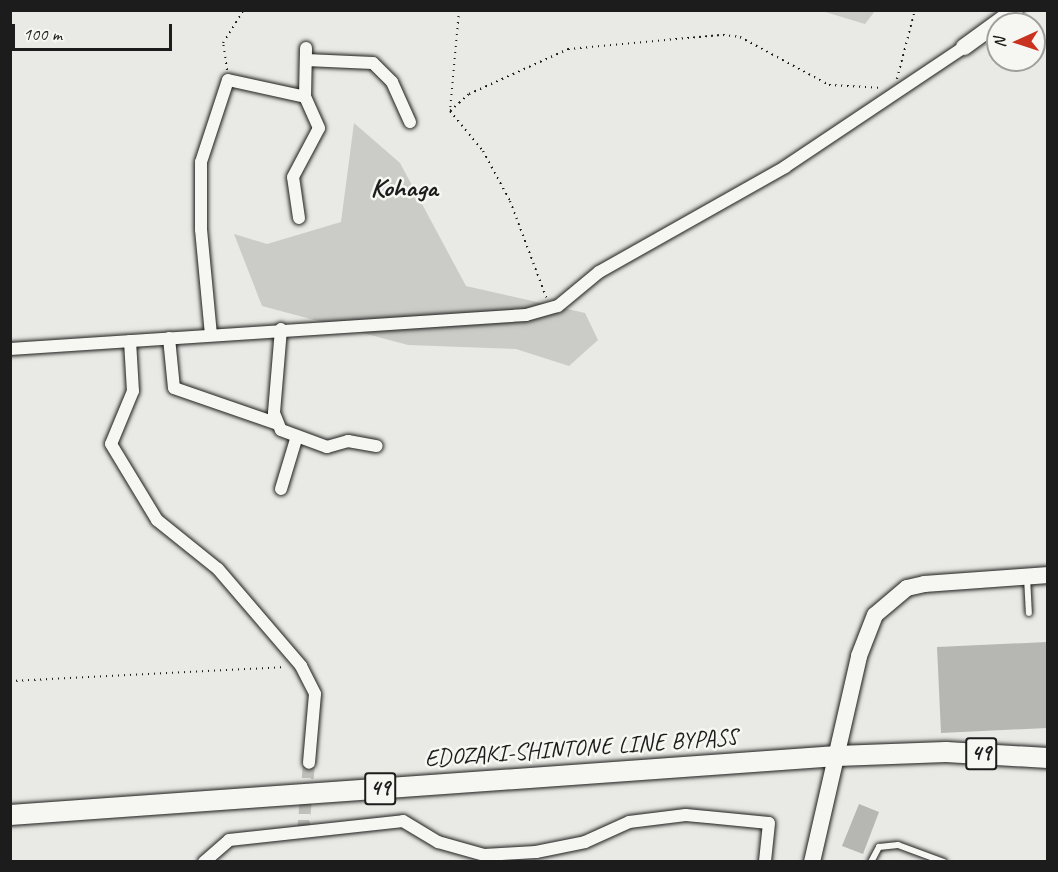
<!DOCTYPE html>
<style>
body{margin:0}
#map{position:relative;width:1058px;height:872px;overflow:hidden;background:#e9e9e5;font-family:Caveat,sans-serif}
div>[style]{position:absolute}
.green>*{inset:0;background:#cbcbc7}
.building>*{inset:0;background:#b6b6b3}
.street-tunnel>*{height:12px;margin-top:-6px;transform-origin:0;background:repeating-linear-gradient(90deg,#c0c0bd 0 12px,transparent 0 18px)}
.path>*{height:2px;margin-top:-1px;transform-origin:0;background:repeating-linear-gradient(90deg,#1c1c1c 0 1.5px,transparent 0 6px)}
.roads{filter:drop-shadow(0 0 2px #1c1c1c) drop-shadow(0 0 2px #1c1c1c)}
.lane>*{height:6px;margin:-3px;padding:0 3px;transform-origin:3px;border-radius:3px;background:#f6f6f2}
.street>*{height:12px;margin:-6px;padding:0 6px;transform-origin:6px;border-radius:6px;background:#f6f6f2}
.secondary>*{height:16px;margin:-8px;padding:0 8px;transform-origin:8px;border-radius:8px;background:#f6f6f2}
.primary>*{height:20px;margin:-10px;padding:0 10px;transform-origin:10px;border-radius:10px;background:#f6f6f2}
span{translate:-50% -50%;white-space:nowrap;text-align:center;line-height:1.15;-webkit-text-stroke:5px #f6f6f2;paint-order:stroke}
.shield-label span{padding:2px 4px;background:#f6f6f2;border:2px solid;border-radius:4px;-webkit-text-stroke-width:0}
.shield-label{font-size:22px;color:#1c1c1c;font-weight:700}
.street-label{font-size:24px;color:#1c1c1c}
.quarter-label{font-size:27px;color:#1c1c1c;font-weight:700}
.frame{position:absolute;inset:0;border:12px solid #1c1c1c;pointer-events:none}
.north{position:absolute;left:986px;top:12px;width:60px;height:60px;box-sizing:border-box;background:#f6f6f2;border:2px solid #9f9f9c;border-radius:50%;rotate:267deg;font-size:16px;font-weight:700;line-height:24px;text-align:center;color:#1c1c1c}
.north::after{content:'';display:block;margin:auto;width:21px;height:27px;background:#c8321e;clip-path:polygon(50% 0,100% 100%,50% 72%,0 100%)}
.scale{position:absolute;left:12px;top:24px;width:160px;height:27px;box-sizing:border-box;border:3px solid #1c1c1c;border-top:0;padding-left:8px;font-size:18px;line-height:21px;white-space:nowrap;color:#1c1c1c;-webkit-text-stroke:4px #f6f6f2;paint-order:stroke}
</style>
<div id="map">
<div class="green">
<i style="clip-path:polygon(822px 11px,875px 10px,875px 11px,865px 24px)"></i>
<i style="clip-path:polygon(354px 123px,400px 163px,466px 286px,585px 313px,598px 340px,569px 366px,516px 349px,408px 345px,262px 306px,234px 234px,267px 244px,341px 222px)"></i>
</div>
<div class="building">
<i style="clip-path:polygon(1047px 642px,1047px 728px,941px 733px,937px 647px)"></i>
<i style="clip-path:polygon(859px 804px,879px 812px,863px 854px,842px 846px)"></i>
</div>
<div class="street-tunnel">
<i style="left:303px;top:832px;width:69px;rotate:-85deg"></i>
</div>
<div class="path">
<i style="left:459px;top:10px;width:101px;rotate:95.1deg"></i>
<i style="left:450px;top:111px;width:52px;rotate:50.5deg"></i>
<i style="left:483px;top:151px;width:57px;rotate:61.6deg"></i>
<i style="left:510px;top:201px;width:103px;rotate:69.4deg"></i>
<i style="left:10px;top:11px;width:10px;rotate:-6deg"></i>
<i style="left:227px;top:70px;width:27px;rotate:-98deg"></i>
<i style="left:223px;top:43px;width:39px;rotate:-58deg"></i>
<i style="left:897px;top:79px;width:71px;rotate:-75.4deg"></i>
<i style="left:450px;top:111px;width:25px;rotate:-42deg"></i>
<i style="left:469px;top:94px;width:109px;rotate:-24.4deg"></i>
<i style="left:568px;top:49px;width:156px;rotate:-5.2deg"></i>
<i style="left:723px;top:35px;width:17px;rotate:7deg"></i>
<i style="left:740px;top:37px;width:101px;rotate:28.3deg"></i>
<i style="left:829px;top:85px;width:54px;rotate:3.2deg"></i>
<i style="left:10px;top:681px;width:276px;rotate:-2.9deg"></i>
</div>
<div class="roads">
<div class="lane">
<i style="left:1027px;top:577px;width:36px;rotate:87deg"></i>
<i style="left:871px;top:862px;width:17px;rotate:-62deg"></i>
<i style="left:879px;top:847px;width:19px;rotate:-6deg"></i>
<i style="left:898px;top:845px;width:49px;rotate:20.3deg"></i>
</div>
<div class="street">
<i style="left:306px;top:60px;width:67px;rotate:2.6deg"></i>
<i style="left:373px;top:63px;width:27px;rotate:45deg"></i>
<i style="left:392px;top:82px;width:44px;rotate:65.8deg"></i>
<i style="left:299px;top:218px;width:41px;rotate:-98.3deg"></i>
<i style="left:293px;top:177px;width:55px;rotate:-62deg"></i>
<i style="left:319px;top:128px;width:34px;rotate:-114deg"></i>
<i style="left:281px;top:329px;width:84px;rotate:94.8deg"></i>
<i style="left:274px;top:413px;width:18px;rotate:68deg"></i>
<i style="left:281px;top:430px;width:49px;rotate:20.3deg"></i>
<i style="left:327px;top:447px;width:22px;rotate:-16deg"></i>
<i style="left:348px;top:441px;width:29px;rotate:10deg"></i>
<i style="left:211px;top:335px;width:105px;rotate:-95.4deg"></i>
<i style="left:201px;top:230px;width:68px;rotate:-90deg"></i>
<i style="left:201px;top:162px;width:86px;rotate:-71.8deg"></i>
<i style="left:228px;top:80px;width:79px;rotate:12.4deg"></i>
<i style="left:305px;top:97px;width:49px;rotate:-88.8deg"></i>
<i style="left:169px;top:338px;width:50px;rotate:84.3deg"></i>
<i style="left:174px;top:388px;width:107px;rotate:19.1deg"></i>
<i style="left:130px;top:341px;width:50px;rotate:86.6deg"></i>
<i style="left:133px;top:391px;width:57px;rotate:112.5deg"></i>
<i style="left:111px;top:444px;width:89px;rotate:58.8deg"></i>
<i style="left:157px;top:520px;width:78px;rotate:38.8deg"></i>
<i style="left:218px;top:569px;width:128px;rotate:49.4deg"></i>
<i style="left:301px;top:666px;width:31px;rotate:63deg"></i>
<i style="left:315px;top:694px;width:69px;rotate:95deg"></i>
<i style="left:10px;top:349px;width:517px;rotate:-3.77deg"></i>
<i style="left:526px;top:315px;width:33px;rotate:-16deg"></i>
<i style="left:558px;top:306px;width:53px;rotate:-39.7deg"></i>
<i style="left:599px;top:272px;width:214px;rotate:-29.4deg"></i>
<i style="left:785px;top:167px;width:216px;rotate:-33.8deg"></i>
<i style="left:281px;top:489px;width:55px;rotate:-73.2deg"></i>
<i style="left:204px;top:862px;width:33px;rotate:-41deg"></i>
<i style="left:229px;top:840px;width:175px;rotate:-6.2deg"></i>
<i style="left:403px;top:821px;width:41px;rotate:31deg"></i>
<i style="left:438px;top:842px;width:48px;rotate:15.8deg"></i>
<i style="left:484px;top:855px;width:52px;rotate:-3.3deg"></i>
<i style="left:536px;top:852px;width:50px;rotate:-11.5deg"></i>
<i style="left:585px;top:842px;width:48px;rotate:-24.4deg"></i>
<i style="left:629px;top:822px;width:57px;rotate:-7deg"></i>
<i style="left:686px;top:815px;width:83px;rotate:5.5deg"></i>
<i style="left:769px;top:823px;width:39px;rotate:96deg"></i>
</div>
<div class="secondary">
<i style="left:964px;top:47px;width:63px;rotate:-36deg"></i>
<i style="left:812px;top:862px;width:211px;rotate:-77.1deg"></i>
<i style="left:859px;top:656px;width:44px;rotate:-68.7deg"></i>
<i style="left:875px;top:615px;width:42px;rotate:-40.2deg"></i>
<i style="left:907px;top:588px;width:18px;rotate:-13deg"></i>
<i style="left:925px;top:584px;width:123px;rotate:-4.2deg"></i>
</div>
<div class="primary">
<i style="left:10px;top:815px;width:829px;rotate:-4.08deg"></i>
<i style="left:837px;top:756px;width:109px;rotate:-2.1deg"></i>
<i style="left:946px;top:752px;width:102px;rotate:3.4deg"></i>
</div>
</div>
<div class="shield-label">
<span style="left:981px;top:754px">49</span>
<span style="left:380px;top:789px">49</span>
</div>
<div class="street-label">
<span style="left:581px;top:748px;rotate:-4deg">EDOZAKI-SHINTONE LINE BYPASS</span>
</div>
<div class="quarter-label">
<span style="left:404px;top:188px">Kohaga</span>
</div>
<div class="frame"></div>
<div class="north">N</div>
<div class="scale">100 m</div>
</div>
